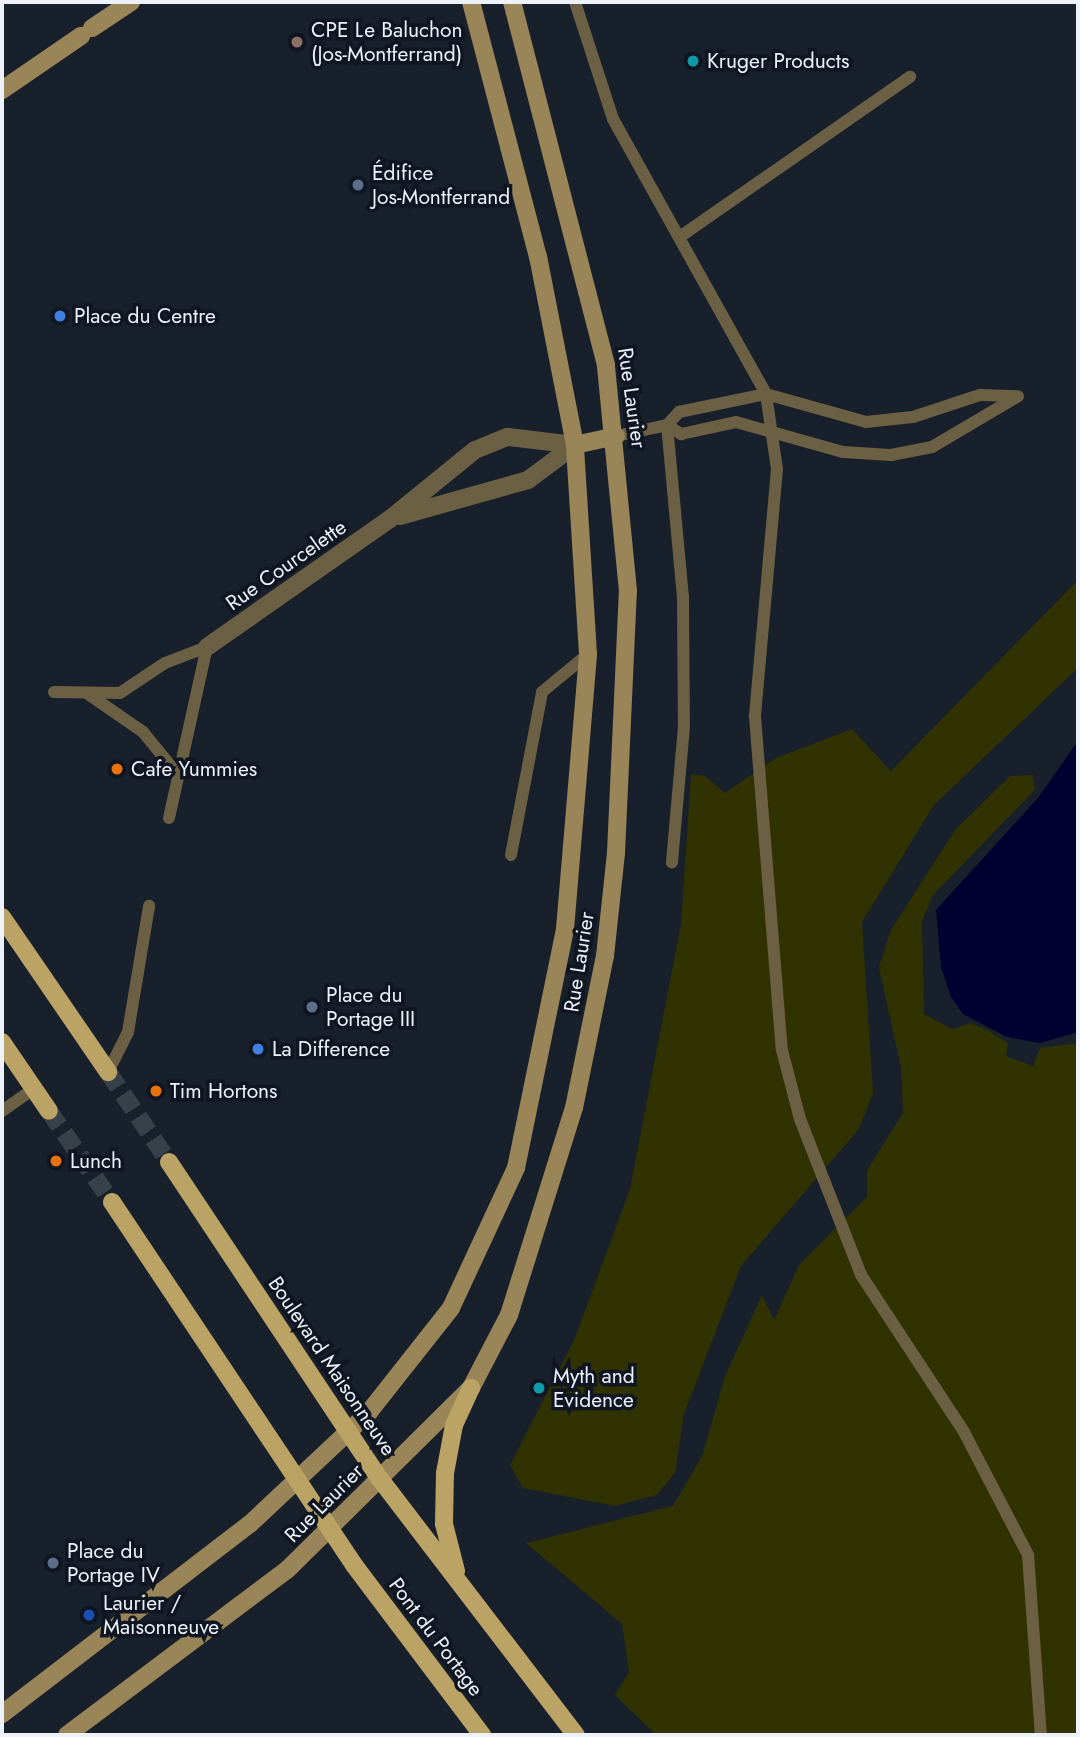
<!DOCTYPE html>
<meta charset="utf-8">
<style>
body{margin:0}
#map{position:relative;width:1080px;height:1737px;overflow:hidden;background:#18202b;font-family:Jost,sans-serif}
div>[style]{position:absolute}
.green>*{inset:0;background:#313201}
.water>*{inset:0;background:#000131}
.primary-tunnel>*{height:18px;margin-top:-9px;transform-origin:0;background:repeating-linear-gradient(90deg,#38404a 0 18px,transparent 0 27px)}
.lane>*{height:12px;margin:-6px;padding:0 6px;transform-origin:6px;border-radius:6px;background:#6c6044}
.street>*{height:18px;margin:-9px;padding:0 9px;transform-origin:9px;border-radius:9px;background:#6c6044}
.secondary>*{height:18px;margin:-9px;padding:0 9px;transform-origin:9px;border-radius:9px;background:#998557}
.primary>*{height:18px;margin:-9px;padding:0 9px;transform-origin:9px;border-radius:9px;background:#bba265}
.dots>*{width:19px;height:19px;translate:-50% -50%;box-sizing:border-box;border:4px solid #0f1621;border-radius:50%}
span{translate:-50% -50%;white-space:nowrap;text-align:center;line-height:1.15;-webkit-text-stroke:7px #0f1621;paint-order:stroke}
.poi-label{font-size:21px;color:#edf2fa}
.left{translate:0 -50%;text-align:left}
.street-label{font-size:21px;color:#edf2fa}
.frame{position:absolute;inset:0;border:4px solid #edf2fa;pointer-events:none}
</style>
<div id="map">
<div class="green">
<i style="clip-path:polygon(1078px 580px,1078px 668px,934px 805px,862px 922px,873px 1093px,859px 1129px,741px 1266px,684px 1414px,675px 1473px,657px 1495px,615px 1506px,523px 1488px,510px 1465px,575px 1338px,630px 1189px,681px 924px,691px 774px,705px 776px,725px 793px,776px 758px,852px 729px,891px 771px)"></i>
<i style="clip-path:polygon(1033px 775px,1035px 790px,933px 895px,922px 922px,924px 1014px,952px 1029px,971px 1023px,987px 1030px,1008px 1043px,1006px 1056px,1033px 1066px,1040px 1048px,1078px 1043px,1078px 1735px,656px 1735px,615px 1695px,629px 1672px,622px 1624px,526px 1543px,673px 1506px,703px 1454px,725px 1376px,762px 1295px,774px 1320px,799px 1265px,867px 1197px,867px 1170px,903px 1113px,901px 1068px,879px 967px,891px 930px,955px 830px,1010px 776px)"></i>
</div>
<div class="water">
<i style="clip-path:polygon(1078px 741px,1078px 1032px,1040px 1043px,1007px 1037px,963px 1014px,951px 997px,941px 967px,936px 910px,1038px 798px)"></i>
</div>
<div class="primary-tunnel">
<i style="left:108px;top:1072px;width:109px;rotate:55.9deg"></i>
<i style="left:49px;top:1111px;width:111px;rotate:55.3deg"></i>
</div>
<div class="lane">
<i style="left:575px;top:2px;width:123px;rotate:72deg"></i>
<i style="left:613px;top:119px;width:315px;rotate:60.9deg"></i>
<i style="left:766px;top:394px;width:76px;rotate:81.7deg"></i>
<i style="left:777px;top:469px;width:249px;rotate:95.1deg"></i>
<i style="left:755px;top:717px;width:334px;rotate:85.4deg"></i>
<i style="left:782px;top:1050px;width:71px;rotate:75.4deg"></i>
<i style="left:800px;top:1119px;width:168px;rotate:68.6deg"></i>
<i style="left:861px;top:1275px;width:188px;rotate:56.7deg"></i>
<i style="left:964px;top:1432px;width:139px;rotate:62.5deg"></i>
<i style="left:1028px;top:1555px;width:180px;rotate:85.9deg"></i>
<i style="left:681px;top:236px;width:279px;rotate:-34.8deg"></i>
<i style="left:667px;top:425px;width:172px;rotate:84.7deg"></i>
<i style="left:683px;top:596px;width:131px;rotate:89.6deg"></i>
<i style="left:684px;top:727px;width:136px;rotate:95.1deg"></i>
<i style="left:667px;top:425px;width:17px;rotate:33deg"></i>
<i style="left:681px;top:434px;width:56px;rotate:-12.3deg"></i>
<i style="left:736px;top:422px;width:111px;rotate:15.7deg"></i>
<i style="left:843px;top:452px;width:48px;rotate:3.6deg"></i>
<i style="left:891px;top:455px;width:42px;rotate:-11deg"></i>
<i style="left:932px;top:447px;width:99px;rotate:-30.5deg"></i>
<i style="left:616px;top:436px;width:52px;rotate:-12.2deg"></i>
<i style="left:667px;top:425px;width:18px;rotate:-47deg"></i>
<i style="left:679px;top:412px;width:89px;rotate:-11.7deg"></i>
<i style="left:766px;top:394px;width:104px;rotate:15.6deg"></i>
<i style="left:866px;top:422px;width:47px;rotate:-6.1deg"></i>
<i style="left:913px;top:417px;width:71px;rotate:-18.2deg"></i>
<i style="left:980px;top:395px;width:38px;rotate:2deg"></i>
<i style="left:54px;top:692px;width:66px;rotate:0.9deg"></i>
<i style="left:120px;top:693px;width:54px;rotate:-33.7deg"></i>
<i style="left:165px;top:663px;width:45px;rotate:-20.9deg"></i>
<i style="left:88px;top:694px;width:67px;rotate:34.6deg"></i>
<i style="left:143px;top:732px;width:57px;rotate:50.7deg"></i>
<i style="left:169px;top:818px;width:175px;rotate:-77.5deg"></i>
<i style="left:511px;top:855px;width:166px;rotate:-79.2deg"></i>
<i style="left:542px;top:692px;width:60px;rotate:-39.6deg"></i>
<i style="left:108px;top:1072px;width:45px;rotate:-63.4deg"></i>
<i style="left:128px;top:1032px;width:128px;rotate:-80.5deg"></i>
<i style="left:2px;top:1111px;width:39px;rotate:-35deg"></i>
</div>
<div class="street">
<i style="left:400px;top:516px;width:133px;rotate:-15.7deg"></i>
<i style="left:528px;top:480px;width:59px;rotate:-36.7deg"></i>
<i style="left:207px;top:647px;width:223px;rotate:-35deg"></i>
<i style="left:390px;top:519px;width:109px;rotate:-39.1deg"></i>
<i style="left:475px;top:450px;width:35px;rotate:-22deg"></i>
<i style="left:508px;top:437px;width:67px;rotate:6.8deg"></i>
</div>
<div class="secondary">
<i style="left:92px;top:28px;width:47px;rotate:-33.7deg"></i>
<i style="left:2px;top:90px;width:96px;rotate:-34.4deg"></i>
<i style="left:575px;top:445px;width:42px;rotate:-12.4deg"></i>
<i style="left:2px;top:1714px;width:314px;rotate:-37.5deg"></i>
<i style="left:251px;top:1523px;width:162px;rotate:-43.2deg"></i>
<i style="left:369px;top:1412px;width:132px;rotate:-51.7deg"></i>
<i style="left:451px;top:1308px;width:154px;rotate:-65.1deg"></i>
<i style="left:516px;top:1168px;width:244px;rotate:-78.4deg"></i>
<i style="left:565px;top:929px;width:276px;rotate:-85.2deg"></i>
<i style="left:588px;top:654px;width:209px;rotate:-93.6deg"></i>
<i style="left:575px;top:445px;width:192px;rotate:-101.1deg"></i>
<i style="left:538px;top:257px;width:264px;rotate:-104.7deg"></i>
<i style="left:67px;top:1735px;width:276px;rotate:-36.9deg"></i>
<i style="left:288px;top:1569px;width:257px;rotate:-44.7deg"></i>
<i style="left:471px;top:1388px;width:82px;rotate:-62.5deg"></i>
<i style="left:509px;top:1315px;width:217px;rotate:-72.6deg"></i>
<i style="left:574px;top:1108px;width:155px;rotate:-78.5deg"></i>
<i style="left:605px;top:956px;width:104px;rotate:-83.9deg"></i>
<i style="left:616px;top:853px;width:262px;rotate:-87.4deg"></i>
<i style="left:628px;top:591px;width:227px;rotate:-95.6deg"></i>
<i style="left:606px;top:365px;width:375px;rotate:-104.5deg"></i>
</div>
<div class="primary">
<i style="left:2px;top:917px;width:188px;rotate:55.6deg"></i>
<i style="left:2px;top:1042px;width:83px;rotate:55.7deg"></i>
<i style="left:169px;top:1162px;width:381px;rotate:56.4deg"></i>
<i style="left:380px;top:1479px;width:322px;rotate:52.6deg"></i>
<i style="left:112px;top:1202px;width:436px;rotate:56.3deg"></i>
<i style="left:354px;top:1565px;width:213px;rotate:53deg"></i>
<i style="left:456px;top:1571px;width:49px;rotate:-104.3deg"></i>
<i style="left:444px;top:1524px;width:51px;rotate:-88.9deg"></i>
<i style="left:445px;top:1473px;width:49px;rotate:-79.4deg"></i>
<i style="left:454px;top:1425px;width:41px;rotate:-65.3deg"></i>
</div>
<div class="dots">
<i style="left:297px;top:42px;background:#8d6e63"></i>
<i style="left:693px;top:61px;background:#0f9aa8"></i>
<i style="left:358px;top:185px;background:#5c6f8a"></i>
<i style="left:60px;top:316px;background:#3f7fe0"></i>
<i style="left:117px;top:769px;background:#e8710a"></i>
<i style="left:312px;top:1007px;background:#5c6f8a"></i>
<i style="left:258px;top:1049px;background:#3f7fe0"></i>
<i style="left:156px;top:1091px;background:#e8710a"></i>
<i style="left:56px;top:1161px;background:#e8710a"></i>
<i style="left:539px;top:1388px;background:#0f9aa8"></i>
<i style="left:53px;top:1563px;background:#5c6f8a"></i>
<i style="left:89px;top:1615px;background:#1a4fb4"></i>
</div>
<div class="poi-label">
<span class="left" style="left:311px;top:42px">CPE Le Baluchon<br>(Jos-Montferrand)</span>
<span class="left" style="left:707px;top:61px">Kruger Products</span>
<span class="left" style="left:372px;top:185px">Édifice<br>Jos-Montferrand</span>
<span class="left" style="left:74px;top:316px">Place du Centre</span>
<span class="left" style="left:131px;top:769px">Cafe Yummies</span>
<span class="left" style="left:326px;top:1007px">Place du<br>Portage III</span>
<span class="left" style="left:272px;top:1049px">La Difference</span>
<span class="left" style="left:170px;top:1091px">Tim Hortons</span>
<span class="left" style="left:70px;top:1161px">Lunch</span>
<span class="left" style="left:553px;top:1388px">Myth and<br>Evidence</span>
<span class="left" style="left:67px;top:1563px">Place du<br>Portage IV</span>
<span class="left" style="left:103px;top:1615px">Laurier /<br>Maisonneuve</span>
</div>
<div class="street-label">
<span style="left:632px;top:398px;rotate:82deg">Rue Laurier</span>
<span style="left:286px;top:565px;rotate:-35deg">Rue Courcelette</span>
<span style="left:579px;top:962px;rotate:-81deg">Rue Laurier</span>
<span style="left:332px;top:1366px;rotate:56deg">Boulevard Maisonneuve</span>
<span style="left:324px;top:1503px;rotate:-45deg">Rue Laurier</span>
<span style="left:436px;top:1637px;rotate:53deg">Pont du Portage</span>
</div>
<div class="frame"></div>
</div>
